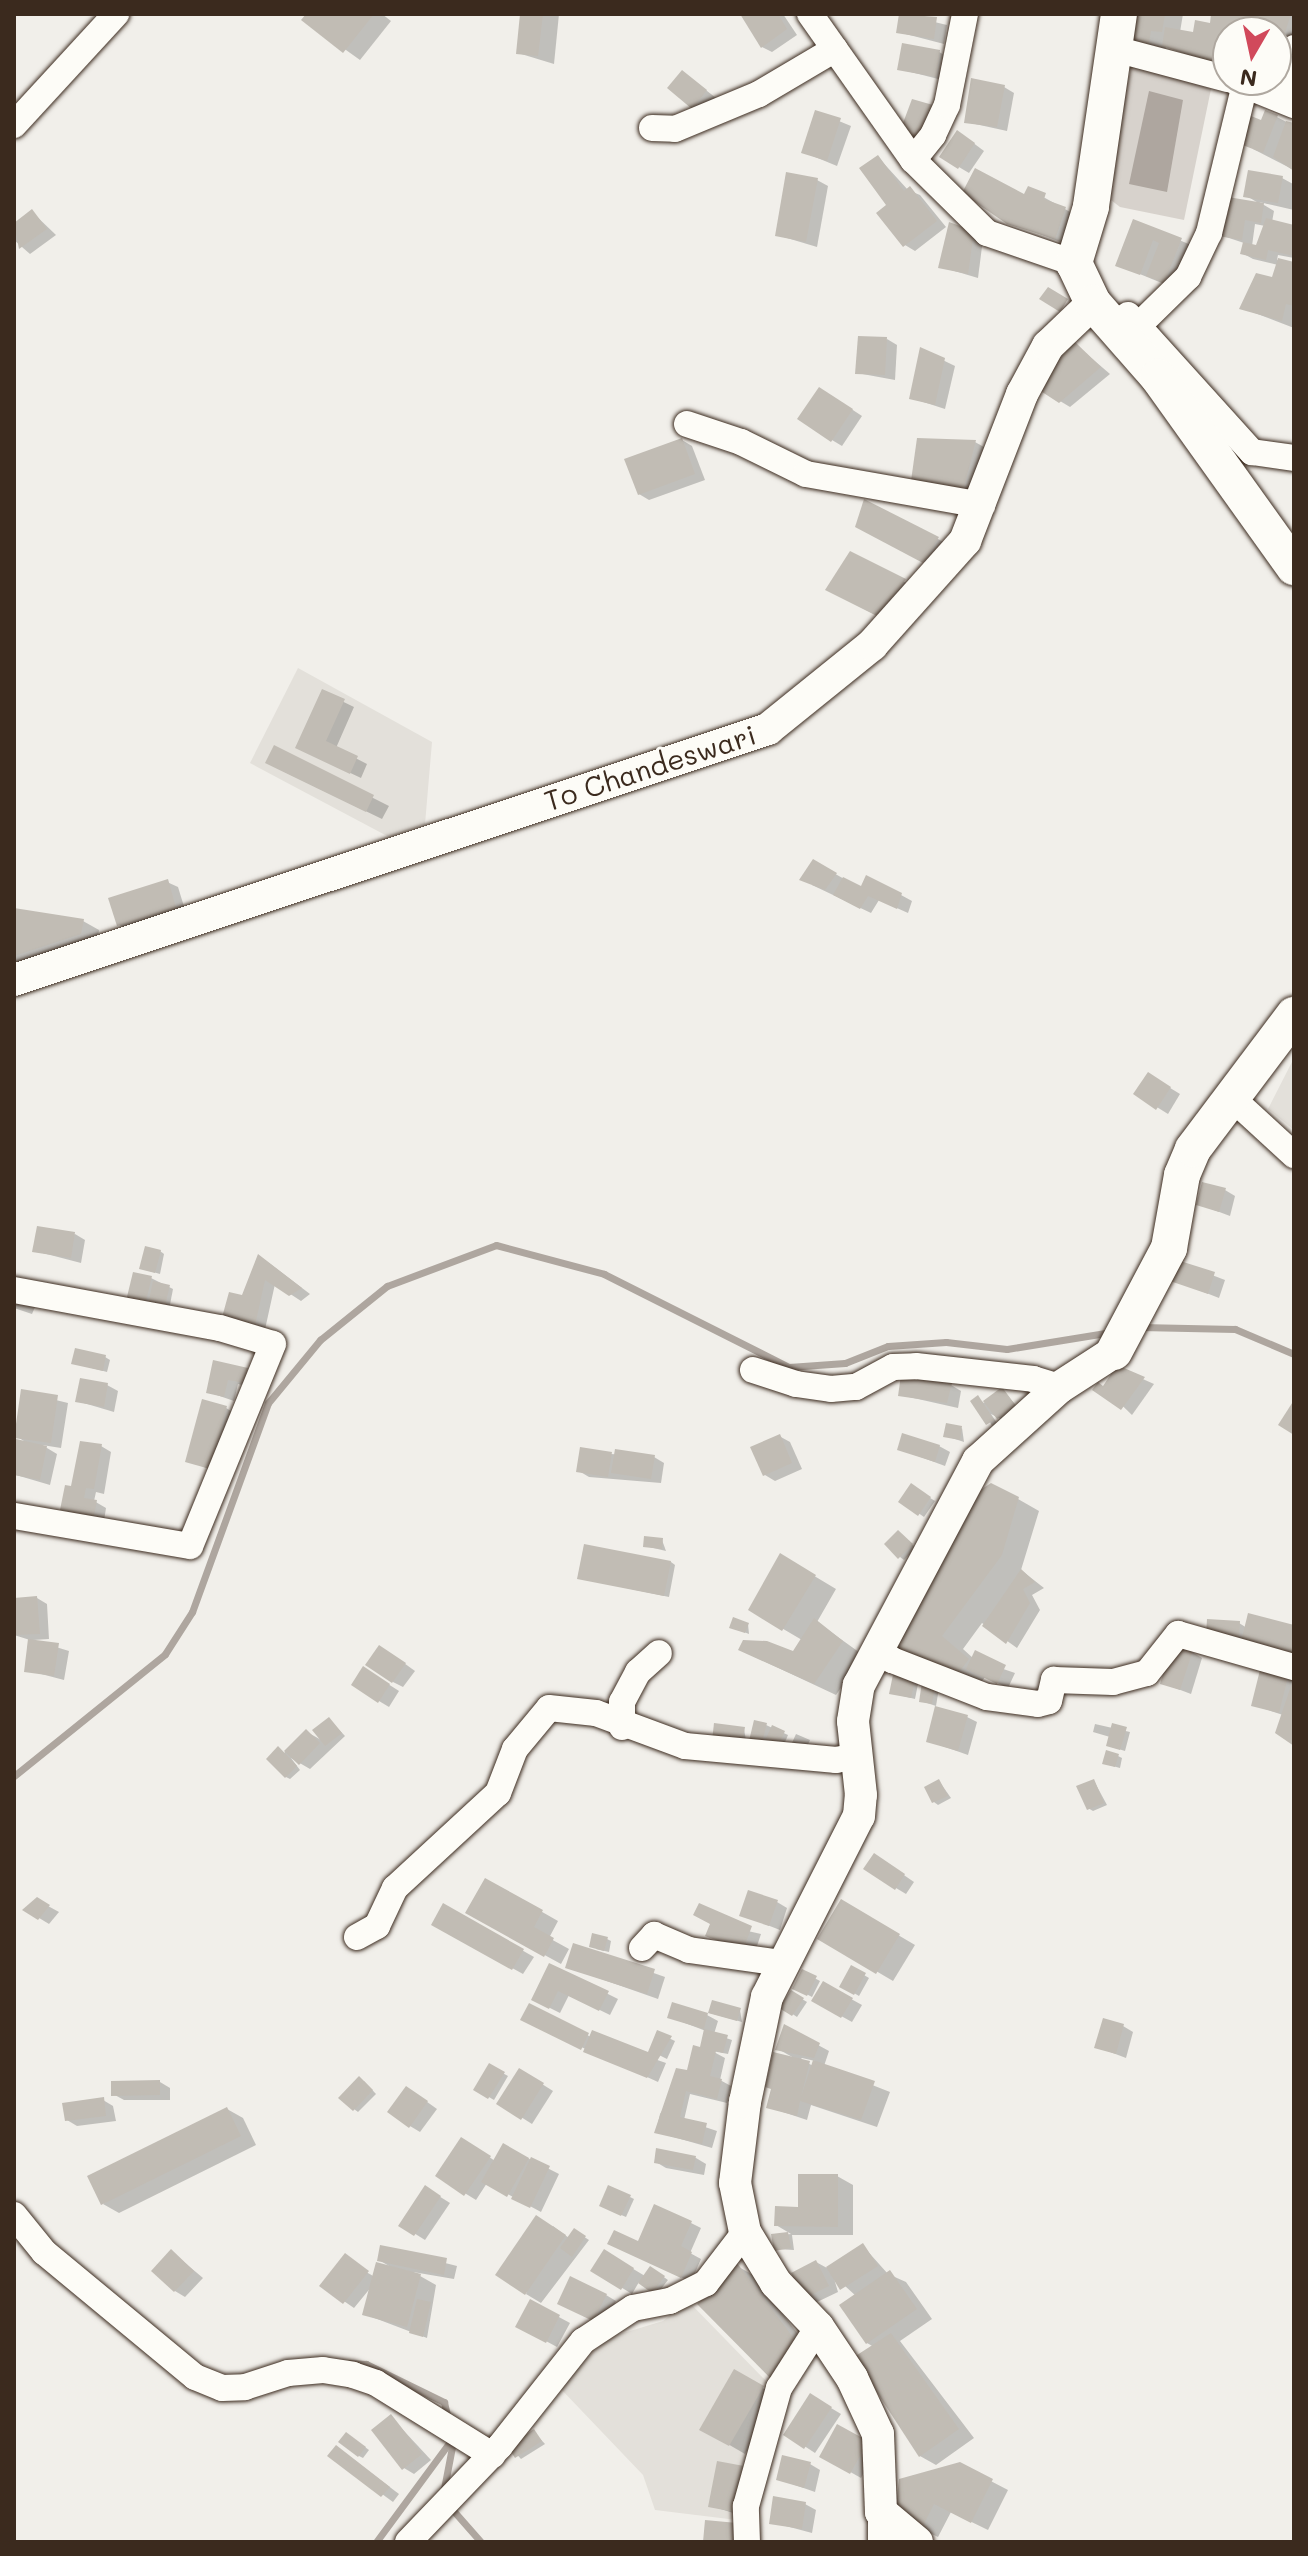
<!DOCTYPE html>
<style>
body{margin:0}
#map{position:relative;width:1308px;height:2556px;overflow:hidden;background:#f1efea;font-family:Mali,sans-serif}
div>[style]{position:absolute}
.built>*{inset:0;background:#e3e0da}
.green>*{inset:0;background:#d7d2cc}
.water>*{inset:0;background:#aea69f}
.shadow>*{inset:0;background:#0003}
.stream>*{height:7px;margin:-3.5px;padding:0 3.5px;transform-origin:3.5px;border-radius:3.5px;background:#aea69f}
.building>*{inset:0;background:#c1bcb4}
.roads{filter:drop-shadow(0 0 2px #3b2a1e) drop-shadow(0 0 2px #3b2a1e)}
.minor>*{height:26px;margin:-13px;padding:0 13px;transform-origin:13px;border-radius:13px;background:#fdfcf7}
.tertiary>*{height:32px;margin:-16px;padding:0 16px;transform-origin:16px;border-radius:16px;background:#fdfcf7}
.secondary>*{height:36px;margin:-18px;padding:0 18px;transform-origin:18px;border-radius:18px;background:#fdfcf7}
span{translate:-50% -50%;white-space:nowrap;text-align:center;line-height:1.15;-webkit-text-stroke:6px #fdfcf7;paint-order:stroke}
.street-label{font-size:28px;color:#3b2a1e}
.frame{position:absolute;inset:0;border:16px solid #3b2a1e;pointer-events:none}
.north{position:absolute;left:1212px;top:16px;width:80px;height:80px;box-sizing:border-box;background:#fdfcf7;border:2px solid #afa8a0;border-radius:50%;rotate:189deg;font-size:22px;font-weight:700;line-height:32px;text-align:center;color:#3b2a1e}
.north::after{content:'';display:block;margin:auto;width:28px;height:36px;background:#d1495b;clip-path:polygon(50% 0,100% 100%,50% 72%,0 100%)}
</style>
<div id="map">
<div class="built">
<i style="clip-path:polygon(298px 668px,432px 742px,425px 824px,389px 837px,250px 763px)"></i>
<i style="clip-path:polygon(1294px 1058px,1294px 1130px,1268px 1109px)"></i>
<i style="clip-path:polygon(688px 2301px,768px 2383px,737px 2520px,655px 2510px,643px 2475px,559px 2387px,607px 2338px,663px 2321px)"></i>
</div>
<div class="green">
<i style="clip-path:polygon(1132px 62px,1211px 89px,1184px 220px,1120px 207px,1111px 200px,1109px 175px)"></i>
</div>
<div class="water">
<i style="clip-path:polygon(1149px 91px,1183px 100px,1167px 192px,1129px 184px)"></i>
</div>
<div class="shadow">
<i style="clip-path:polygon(308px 14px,382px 14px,391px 21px,360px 60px,304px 20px)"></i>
<i style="clip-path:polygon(522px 14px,559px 14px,554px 64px,518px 53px)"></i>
<i style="clip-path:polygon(745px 14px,783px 14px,797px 35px,772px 52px,762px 47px)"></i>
<i style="clip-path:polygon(901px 14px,947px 25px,944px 44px,898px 32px)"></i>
<i style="clip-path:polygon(1122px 14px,1183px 14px,1180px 32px,1195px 35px,1212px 25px,1213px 14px,1294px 14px,1294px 64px,1285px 92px,1250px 80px,1276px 80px,1276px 32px,1228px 32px,1228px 72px,1166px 46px,1164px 56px,1144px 50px)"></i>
<i style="clip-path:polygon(939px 52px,950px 58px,946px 81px,899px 69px)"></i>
<i style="clip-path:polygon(683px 72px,716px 98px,703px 113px,693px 107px)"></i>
<i style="clip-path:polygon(1004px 87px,1014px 93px,1007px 131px,966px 122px)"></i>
<i style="clip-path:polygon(817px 112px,851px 126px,837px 166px,803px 152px)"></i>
<i style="clip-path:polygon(1277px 117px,1294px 126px,1294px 170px,1253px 149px,1262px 123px)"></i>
<i style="clip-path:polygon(968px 139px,984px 151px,969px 173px,942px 157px)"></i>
<i style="clip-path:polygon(878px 157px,908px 190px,920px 195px,946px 227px,915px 251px,905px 245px,889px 205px)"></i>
<i style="clip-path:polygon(evenodd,1282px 178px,1293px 184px,1294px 210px,1259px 202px,1274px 211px,1272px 222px,1294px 227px,1294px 258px,1278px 255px,1277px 260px,1294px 264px,1294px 328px,1242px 308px,1273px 280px,1278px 265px,1253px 259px,1242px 253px,1244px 243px,1220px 235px,1260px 204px,1245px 195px,1282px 178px,1255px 224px,1265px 226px,1258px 247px,1252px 246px,1255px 224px)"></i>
<i style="clip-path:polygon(817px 180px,828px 186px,817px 247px,777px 235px)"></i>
<i style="clip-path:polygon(1029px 189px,1081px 218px,1071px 246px,1008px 222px)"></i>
<i style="clip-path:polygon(32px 212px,56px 235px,30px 254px,14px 240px,14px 225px)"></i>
<i style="clip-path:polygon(1134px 221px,1191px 245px,1174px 288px,1125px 268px)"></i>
<i style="clip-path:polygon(951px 224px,983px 239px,978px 278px,941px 267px)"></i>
<i style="clip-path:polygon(887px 339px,897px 345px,895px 380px,857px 373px)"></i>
<i style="clip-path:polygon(1075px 344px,1110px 374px,1070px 407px,1060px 401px)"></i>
<i style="clip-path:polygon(922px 350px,955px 366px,945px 409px,911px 398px)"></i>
<i style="clip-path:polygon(830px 395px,862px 416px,842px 446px,832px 440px)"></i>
<i style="clip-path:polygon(682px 440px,692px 446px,705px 480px,649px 500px,639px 494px)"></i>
<i style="clip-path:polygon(975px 442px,991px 451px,979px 499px,928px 496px)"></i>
<i style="clip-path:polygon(873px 535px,938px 539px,954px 548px,940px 570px)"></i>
<i style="clip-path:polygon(850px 554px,920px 590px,893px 624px,843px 598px)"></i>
<i style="clip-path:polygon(323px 692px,354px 707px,336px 748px,367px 764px,361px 778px,308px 753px)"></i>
<i style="clip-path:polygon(274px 748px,389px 806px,382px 819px,283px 771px)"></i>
<i style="clip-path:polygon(814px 862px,862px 889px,901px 895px,912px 901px,908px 913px,879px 900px,871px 913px,812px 885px)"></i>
<i style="clip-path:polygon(167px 882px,178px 887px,186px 913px,129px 931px,119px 925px)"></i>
<i style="clip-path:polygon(14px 910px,83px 921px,99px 930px,97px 943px,14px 970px)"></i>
<i style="clip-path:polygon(1149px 1075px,1180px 1094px,1168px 1114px,1136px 1094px)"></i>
<i style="clip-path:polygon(1225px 1190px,1235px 1196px,1230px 1216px,1198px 1204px)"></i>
<i style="clip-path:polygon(75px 1234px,85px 1240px,81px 1263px,35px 1251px)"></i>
<i style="clip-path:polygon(160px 1251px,164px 1254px,160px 1274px,146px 1270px)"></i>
<i style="clip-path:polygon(1178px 1262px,1225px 1280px,1219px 1298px,1173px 1280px)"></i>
<i style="clip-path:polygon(269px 1263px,310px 1294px,301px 1301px,275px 1284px,264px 1334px,234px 1326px,244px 1297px)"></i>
<i style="clip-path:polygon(151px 1278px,173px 1289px,168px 1315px,133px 1302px)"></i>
<i style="clip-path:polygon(14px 1300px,35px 1307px,32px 1314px,14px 1308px)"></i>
<i style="clip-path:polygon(105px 1357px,110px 1360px,107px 1372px,73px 1363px)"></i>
<i style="clip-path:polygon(215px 1362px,258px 1376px,255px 1388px,238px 1384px,234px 1401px,208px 1392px)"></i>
<i style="clip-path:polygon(1118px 1368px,1154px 1384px,1132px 1415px,1104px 1388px)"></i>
<i style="clip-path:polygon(107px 1385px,118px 1391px,114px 1412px,77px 1401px)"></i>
<i style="clip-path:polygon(951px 1385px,961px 1391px,958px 1408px,900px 1395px)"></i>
<i style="clip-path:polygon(1002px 1389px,1019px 1409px,1003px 1420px,991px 1414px,997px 1423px,992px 1426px,978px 1398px,984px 1403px)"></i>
<i style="clip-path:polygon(23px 1392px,68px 1403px,61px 1448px,42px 1445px,57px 1454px,50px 1485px,16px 1475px,14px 1486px,17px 1442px,27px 1443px,16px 1436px)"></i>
<i style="clip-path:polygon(226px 1408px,236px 1414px,220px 1473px,188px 1461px)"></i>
<i style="clip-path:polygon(962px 1428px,964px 1442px,946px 1436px)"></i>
<i style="clip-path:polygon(779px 1436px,790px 1442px,802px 1469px,775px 1481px,765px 1475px)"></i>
<i style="clip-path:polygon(101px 1446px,111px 1452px,104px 1494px,96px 1492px,94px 1501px,106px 1508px,104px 1521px,73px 1515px,63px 1509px)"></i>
<i style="clip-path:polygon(939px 1446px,950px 1452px,945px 1466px,899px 1449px)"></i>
<i style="clip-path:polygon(611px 1454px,654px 1457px,664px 1463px,661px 1483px,589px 1477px,579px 1471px)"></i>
<i style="clip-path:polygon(911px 1486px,935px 1501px,924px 1517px,901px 1501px)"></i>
<i style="clip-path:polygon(1018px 1499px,1039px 1511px,1021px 1570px,1044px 1588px,1032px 1595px,1040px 1610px,1017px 1648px,982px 1623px,963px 1649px,974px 1659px,1015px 1673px,1008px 1688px,985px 1677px,978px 1687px,921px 1663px)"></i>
<i style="clip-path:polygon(902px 1535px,916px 1548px,904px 1560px,900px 1557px)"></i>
<i style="clip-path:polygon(662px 1540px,666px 1551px,645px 1546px)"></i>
<i style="clip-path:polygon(781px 1556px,836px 1589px,817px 1622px,863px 1655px,836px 1695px,740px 1650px,794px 1654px,802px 1640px,751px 1610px)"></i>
<i style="clip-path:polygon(671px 1562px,675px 1565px,669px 1597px,579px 1578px)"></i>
<i style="clip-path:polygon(37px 1598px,47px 1604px,49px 1639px,33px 1640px,69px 1651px,64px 1680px,26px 1670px,30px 1640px,14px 1635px,14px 1600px)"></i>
<i style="clip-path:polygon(1239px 1623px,1247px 1628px,1294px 1627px,1258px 1655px,1213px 1638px)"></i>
<i style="clip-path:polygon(748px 1624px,749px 1634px,736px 1629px)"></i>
<i style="clip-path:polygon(1192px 1652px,1202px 1658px,1191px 1694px,1162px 1683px)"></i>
<i style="clip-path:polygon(390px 1653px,415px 1671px,403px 1687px,393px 1682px)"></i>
<i style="clip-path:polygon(1263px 1665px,1294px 1674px,1294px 1742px,1283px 1715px,1253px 1705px)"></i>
<i style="clip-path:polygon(374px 1675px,399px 1691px,389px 1707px,379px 1701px)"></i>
<i style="clip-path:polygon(919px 1679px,915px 1699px,891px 1693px)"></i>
<i style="clip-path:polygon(934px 1686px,939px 1688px,936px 1706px,921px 1701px)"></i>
<i style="clip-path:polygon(967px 1717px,977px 1722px,968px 1755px,928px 1741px)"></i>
<i style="clip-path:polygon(329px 1719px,345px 1736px,310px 1769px,291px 1758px,300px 1770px,290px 1779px,286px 1777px,284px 1753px,307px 1732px,323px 1741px)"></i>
<i style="clip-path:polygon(1095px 1724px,1130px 1732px,1125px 1751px,1112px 1747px,1110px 1737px,1093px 1732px)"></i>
<i style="clip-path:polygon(766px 1725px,788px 1735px,781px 1752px,755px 1746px)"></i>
<i style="clip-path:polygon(744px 1729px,747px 1746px,719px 1742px)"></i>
<i style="clip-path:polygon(796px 1734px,810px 1740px,805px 1751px,791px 1745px)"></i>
<i style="clip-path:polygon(1118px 1756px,1122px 1758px,1120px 1768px,1109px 1765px)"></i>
<i style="clip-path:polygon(939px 1781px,951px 1798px,938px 1805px,934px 1802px)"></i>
<i style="clip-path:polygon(1094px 1781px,1107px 1805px,1093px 1811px,1088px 1808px)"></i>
<i style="clip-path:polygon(885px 1862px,914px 1882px,906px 1894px,896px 1888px)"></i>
<i style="clip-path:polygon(486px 1880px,558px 1921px,549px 1938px,569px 1949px,561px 1964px,468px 1913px)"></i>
<i style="clip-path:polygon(37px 1900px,59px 1912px,49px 1924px,26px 1910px)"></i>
<i style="clip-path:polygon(777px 1902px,787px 1908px,780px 1930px,742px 1915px)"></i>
<i style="clip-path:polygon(842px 1902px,915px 1945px,893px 1981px,820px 1938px)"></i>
<i style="clip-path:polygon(444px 1906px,534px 1957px,523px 1974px,433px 1924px)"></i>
<i style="clip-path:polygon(713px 1923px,761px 1934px,754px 1955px,708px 1935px)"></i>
<i style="clip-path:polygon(607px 1939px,611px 1941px,609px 1952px,596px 1949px)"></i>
<i style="clip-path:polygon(574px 1945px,665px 1977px,658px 1999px,567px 1967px)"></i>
<i style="clip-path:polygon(550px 1965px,618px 1999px,610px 2015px,569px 1995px,560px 2013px,544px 2005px)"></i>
<i style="clip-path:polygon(852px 1968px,869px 1978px,859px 1996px,842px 1986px)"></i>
<i style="clip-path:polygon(803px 1972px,820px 1981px,812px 1997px,795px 1988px)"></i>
<i style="clip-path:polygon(824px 1984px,862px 2005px,852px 2022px,814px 2001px)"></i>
<i style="clip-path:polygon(792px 1993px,807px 2002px,797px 2017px,782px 2007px)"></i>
<i style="clip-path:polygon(530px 2006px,591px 2037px,666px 2063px,658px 2082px,533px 2025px)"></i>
<i style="clip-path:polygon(740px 2010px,742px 2022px,710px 2013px)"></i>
<i style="clip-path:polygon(707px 2015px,718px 2021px,714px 2034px,732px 2040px,728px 2054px,712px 2051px,725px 2058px,720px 2080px,731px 2086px,727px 2103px,690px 2094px,684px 2120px,717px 2131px,712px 2148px,656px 2132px,660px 2114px,702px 2049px,706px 2031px,669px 2017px)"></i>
<i style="clip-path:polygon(1123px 2026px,1133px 2032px,1126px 2058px,1097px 2047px)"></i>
<i style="clip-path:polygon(evenodd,785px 2027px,829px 2051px,824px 2066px,890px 2092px,877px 2127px,811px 2105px,807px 2120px,768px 2107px,794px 2058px,778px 2049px,785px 2027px,802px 2058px,815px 2061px,813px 2066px,801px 2059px,802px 2058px)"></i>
<i style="clip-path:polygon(658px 2033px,675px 2041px,667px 2059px,655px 2053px)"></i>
<i style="clip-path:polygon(490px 2066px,508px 2076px,494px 2100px,475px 2089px)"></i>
<i style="clip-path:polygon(520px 2070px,553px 2091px,532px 2124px,499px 2103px)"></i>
<i style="clip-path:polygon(364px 2081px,376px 2094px,358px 2112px,354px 2109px)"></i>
<i style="clip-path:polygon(160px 2082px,170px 2088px,170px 2100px,124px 2100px,113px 2094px)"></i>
<i style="clip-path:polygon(416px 2094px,437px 2109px,420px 2132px,410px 2126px)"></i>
<i style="clip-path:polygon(103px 2100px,113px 2106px,116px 2121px,77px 2126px,67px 2120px)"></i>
<i style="clip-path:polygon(227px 2109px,243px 2118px,256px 2145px,119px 2213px,103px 2204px)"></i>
<i style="clip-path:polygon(472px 2145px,495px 2161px,504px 2146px,559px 2174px,541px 2212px,487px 2183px,476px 2200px,437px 2176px)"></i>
<i style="clip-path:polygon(658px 2151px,696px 2158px,706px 2164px,704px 2175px,666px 2168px,656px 2162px)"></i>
<i style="clip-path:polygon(837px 2176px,853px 2185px,853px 2235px,792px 2235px,794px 2250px,776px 2249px,774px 2236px,791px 2234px,776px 2225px)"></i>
<i style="clip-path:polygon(426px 2188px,450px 2203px,425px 2240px,401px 2225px)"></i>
<i style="clip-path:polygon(630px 2197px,634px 2199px,626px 2217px,605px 2208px)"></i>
<i style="clip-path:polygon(691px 2223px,701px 2228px,690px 2253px,701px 2259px,691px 2282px,644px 2260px,639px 2244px)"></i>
<i style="clip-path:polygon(553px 2226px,569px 2238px,575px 2231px,589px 2240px,541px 2303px,526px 2294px)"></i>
<i style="clip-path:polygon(863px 2246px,888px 2274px,906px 2282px,932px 2319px,900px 2341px,974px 2438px,936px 2465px,920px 2456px,874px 2347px,867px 2343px,856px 2296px,833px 2275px,838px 2292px,815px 2303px,805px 2297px,816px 2262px,827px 2268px)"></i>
<i style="clip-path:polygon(382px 2247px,457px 2266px,454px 2279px,413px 2272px,436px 2285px,427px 2338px,364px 2314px,372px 2286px,354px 2308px,322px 2286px,359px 2268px,375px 2277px,389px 2266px,379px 2260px)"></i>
<i style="clip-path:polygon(172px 2252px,203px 2278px,185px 2297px,175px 2291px)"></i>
<i style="clip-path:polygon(605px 2252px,645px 2276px,651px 2268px,668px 2280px,657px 2294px,639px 2282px,632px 2294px,593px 2270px)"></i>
<i style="clip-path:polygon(737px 2266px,753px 2275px,813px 2354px,775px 2381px)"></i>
<i style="clip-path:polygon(606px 2295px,616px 2301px,604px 2325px,559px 2303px)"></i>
<i style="clip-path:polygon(531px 2302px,570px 2323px,557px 2347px,518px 2326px)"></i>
<i style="clip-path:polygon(735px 2372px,778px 2397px,745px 2454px,702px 2429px)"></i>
<i style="clip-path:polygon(811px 2396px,841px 2414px,815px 2453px,786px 2434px)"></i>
<i style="clip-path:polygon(391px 2417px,431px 2460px,414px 2474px,404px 2468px)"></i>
<i style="clip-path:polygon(534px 2432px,545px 2444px,521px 2459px,510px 2447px)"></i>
<i style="clip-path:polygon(351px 2437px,369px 2450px,363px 2458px,359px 2456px)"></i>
<i style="clip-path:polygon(877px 2449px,861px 2478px,822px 2456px)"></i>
<i style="clip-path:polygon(346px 2454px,399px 2494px,393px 2502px,330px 2456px)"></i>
<i style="clip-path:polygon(719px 2463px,746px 2517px,711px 2506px)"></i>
<i style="clip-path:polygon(810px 2464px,820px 2470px,815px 2492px,778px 2479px)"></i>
<i style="clip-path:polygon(960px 2465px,1008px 2490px,988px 2530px,951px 2512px,938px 2537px,913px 2525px)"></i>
<i style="clip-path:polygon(805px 2504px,816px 2510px,812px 2533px,771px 2522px)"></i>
</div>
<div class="stream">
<i style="left:1140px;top:1327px;width:95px;rotate:1.2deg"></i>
<i style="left:1235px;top:1329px;width:64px;rotate:23deg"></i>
<i style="left:14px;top:1776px;width:194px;rotate:-38.9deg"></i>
<i style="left:165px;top:1654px;width:50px;rotate:-57.3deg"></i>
<i style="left:192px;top:1612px;width:222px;rotate:-70deg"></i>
<i style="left:268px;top:1403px;width:82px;rotate:-50.5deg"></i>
<i style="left:320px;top:1340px;width:86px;rotate:-38.9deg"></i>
<i style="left:387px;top:1286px;width:116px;rotate:-20.6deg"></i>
<i style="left:496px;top:1245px;width:112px;rotate:15deg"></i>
<i style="left:604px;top:1274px;width:207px;rotate:26.7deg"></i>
<i style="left:789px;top:1367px;width:56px;rotate:-4.1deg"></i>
<i style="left:845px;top:1363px;width:46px;rotate:-21.6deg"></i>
<i style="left:888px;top:1346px;width:58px;rotate:-3.9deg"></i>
<i style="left:946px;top:1342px;width:61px;rotate:6.5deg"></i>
<i style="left:1007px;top:1349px;width:106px;rotate:-9.2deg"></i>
<i style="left:350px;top:2363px;width:16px;rotate:4deg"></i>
<i style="left:366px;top:2364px;width:87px;rotate:26deg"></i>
<i style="left:444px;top:2402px;width:17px;rotate:77deg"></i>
<i style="left:443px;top:2494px;width:48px;rotate:-79.2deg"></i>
<i style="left:451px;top:2508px;width:45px;rotate:48.6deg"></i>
<i style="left:376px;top:2542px;width:128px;rotate:-53.6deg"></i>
</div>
<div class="building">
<i style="clip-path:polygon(306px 14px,374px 14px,343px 53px,301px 20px)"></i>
<i style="clip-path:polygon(520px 14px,543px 14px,538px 56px,516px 54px)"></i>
<i style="clip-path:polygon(740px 14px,778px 14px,787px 29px,761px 48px)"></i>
<i style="clip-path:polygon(899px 14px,937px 17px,934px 39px,896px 33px)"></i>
<i style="clip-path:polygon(1120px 14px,1165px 14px,1162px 32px,1151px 31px,1148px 49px,1125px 42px)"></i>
<i style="clip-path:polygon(1211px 14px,1291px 14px,1277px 57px,1276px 32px,1228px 32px,1228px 68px,1162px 46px,1165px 27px,1193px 32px,1195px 20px,1210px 23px)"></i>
<i style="clip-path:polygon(902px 43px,940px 50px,936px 77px,897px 70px)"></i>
<i style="clip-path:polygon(682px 70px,707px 90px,692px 109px,667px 88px)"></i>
<i style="clip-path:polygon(971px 78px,1005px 85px,997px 127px,964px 123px)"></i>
<i style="clip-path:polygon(912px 99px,933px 105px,916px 143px,900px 131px)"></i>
<i style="clip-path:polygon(815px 110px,841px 118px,827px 161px,801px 153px)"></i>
<i style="clip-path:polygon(1265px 110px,1278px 115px,1263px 153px,1240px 144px,1251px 116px,1261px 120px)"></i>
<i style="clip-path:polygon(1286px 121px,1294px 123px,1294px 171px,1273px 157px)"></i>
<i style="clip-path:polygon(957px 130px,975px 143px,958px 169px,939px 157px)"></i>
<i style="clip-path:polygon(878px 155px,904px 191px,910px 186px,937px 221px,903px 247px,876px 213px,886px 205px,859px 168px)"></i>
<i style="clip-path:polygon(975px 168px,1024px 194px,1028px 186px,1046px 193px,1044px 199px,1066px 207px,1055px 239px,1007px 224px,962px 193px)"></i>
<i style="clip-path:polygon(1248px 170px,1283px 176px,1278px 203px,1243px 197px)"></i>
<i style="clip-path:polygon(786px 172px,818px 178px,806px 242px,775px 236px)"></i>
<i style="clip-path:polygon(1228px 197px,1264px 203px,1261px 223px,1245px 220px,1242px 240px,1218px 236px)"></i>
<i style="clip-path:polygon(32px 209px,47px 229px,19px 249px,14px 223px)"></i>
<i style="clip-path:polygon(1266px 218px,1294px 225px,1294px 256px,1268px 250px,1266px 260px,1240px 254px,1243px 242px,1256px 245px)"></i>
<i style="clip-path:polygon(1133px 219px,1182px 238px,1164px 283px,1146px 276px,1159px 243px,1153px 240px,1140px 275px,1115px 266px)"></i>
<i style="clip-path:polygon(949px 222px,974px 231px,968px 274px,938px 268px)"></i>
<i style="clip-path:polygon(1278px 258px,1294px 262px,1294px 306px,1286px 304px,1282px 321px,1239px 309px,1256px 273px,1272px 277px)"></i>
<i style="clip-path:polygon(1048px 287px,1068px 299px,1060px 312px,1039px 299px)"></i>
<i style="clip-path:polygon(858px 336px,887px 337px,885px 375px,855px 374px)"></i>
<i style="clip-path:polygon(1075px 342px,1101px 367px,1059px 403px,1033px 386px)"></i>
<i style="clip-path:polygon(920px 347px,945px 358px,935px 405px,909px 399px)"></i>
<i style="clip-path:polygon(819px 387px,853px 409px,831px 442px,797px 419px)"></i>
<i style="clip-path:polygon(682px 438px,695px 474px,638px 495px,624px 459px)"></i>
<i style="clip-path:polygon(917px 438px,976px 440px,963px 491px,910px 488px)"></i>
<i style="clip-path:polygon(864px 499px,939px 537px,923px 563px,855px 527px)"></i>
<i style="clip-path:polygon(850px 551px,906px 579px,877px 616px,825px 590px)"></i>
<i style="clip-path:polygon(322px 689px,345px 699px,326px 741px,358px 756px,350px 774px,295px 748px)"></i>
<i style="clip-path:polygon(274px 745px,374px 795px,366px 812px,265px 763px)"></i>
<i style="clip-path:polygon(813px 859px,837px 873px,825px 890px,799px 880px)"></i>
<i style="clip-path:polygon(866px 875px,902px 893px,897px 909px,868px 896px,860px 909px,833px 895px,843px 877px,861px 886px)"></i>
<i style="clip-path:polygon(168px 879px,176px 908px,117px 926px,108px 898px)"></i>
<i style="clip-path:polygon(14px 908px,84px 919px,81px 934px,14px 956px)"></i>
<i style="clip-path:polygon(1148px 1072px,1171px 1087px,1156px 1110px,1133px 1094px)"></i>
<i style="clip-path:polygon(1202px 1182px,1226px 1188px,1219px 1212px,1196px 1205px)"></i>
<i style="clip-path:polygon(37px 1226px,75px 1232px,71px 1258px,32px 1252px)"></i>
<i style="clip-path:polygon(145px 1246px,161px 1250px,155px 1273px,139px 1269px)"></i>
<i style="clip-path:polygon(258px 1254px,302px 1288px,289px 1296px,265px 1280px,254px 1330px,221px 1321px,229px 1292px,242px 1295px)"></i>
<i style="clip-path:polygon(1177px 1260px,1215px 1272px,1208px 1294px,1170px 1281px)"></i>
<i style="clip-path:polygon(133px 1272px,152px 1276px,145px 1305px,126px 1301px)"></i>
<i style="clip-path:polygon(153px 1281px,170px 1285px,163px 1314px,147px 1310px)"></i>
<i style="clip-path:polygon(75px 1348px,106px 1355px,103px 1371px,71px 1364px)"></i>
<i style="clip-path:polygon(213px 1360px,248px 1368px,244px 1383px,228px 1380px,224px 1397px,206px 1393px)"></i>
<i style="clip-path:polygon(1117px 1365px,1145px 1377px,1121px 1410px,1092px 1390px,1098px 1382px,1103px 1386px)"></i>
<i style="clip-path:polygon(901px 1375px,952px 1383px,947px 1403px,898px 1396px)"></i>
<i style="clip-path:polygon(80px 1378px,108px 1383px,104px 1407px,75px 1402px)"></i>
<i style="clip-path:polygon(1002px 1387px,1016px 1406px,997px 1419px,983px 1401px)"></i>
<i style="clip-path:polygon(21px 1389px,58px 1395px,51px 1443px,14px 1438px)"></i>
<i style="clip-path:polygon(978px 1395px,994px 1420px,986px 1425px,970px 1401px)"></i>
<i style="clip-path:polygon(202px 1399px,227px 1406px,210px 1469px,185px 1462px)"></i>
<i style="clip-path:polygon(1294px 1400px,1294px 1435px,1278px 1425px)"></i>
<i style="clip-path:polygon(946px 1423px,962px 1426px,960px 1440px,943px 1437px)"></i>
<i style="clip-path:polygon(902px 1433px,940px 1445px,935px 1462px,897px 1450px)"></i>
<i style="clip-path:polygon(780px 1434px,792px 1463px,763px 1476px,750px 1447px)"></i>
<i style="clip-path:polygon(16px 1439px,47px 1446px,40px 1480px,14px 1475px)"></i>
<i style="clip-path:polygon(80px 1441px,102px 1444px,94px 1489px,86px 1488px,84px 1498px,97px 1500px,94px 1516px,60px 1510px,65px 1485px,71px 1486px)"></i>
<i style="clip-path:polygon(580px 1447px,612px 1452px,608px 1477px,576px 1472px)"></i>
<i style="clip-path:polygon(615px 1449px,655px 1455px,651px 1479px,611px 1473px)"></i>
<i style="clip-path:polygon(911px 1483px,931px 1497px,918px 1516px,898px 1502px)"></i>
<i style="clip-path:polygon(991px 1483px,1019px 1497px,1002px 1555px,942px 1636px,969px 1659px,956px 1676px,897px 1652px,905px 1617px,973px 1495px)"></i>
<i style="clip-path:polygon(898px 1530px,913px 1544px,898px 1559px,884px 1544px)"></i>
<i style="clip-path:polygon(644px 1536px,663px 1538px,662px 1549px,643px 1547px)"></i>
<i style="clip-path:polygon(584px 1544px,671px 1561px,664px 1596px,577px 1579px)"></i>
<i style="clip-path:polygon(780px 1553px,816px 1575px,782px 1631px,748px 1610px)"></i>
<i style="clip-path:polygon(1021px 1569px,1035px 1582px,1023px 1589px,1030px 1603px,1006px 1644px,982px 1626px)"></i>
<i style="clip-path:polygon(37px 1596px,40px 1634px,14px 1635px,14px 1598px)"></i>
<i style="clip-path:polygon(1248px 1613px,1294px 1625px,1294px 1660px,1240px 1646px)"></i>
<i style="clip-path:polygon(733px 1617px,749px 1623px,745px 1633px,729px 1628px)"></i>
<i style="clip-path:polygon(814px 1618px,843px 1641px,814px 1684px,738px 1650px,743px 1640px,767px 1641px,793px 1651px)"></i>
<i style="clip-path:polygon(1207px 1619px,1240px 1621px,1239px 1638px,1206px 1636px)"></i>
<i style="clip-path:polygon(28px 1639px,59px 1643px,54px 1676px,24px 1672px)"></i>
<i style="clip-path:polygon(1172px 1644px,1193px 1650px,1180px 1690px,1160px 1684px)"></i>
<i style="clip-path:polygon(379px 1645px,406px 1663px,392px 1683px,365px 1665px)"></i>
<i style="clip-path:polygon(975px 1650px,1006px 1665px,997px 1684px,966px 1669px)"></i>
<i style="clip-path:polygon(1262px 1662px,1290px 1669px,1279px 1713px,1251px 1706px)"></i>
<i style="clip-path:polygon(363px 1666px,390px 1684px,378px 1703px,351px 1685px)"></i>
<i style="clip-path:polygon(894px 1670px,916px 1674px,911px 1698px,889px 1694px)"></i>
<i style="clip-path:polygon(1294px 1677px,1294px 1746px,1275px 1733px)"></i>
<i style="clip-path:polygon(922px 1682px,935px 1684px,932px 1704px,919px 1702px)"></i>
<i style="clip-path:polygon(935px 1706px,968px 1715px,958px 1751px,926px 1742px)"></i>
<i style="clip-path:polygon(329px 1717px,342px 1733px,325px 1746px,312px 1730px)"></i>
<i style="clip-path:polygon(754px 1720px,767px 1723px,761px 1747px,748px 1745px)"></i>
<i style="clip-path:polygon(714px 1723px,745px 1727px,742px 1745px,712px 1741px)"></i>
<i style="clip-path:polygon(1112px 1723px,1127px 1727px,1120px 1750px,1106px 1746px)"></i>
<i style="clip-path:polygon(772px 1725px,785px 1731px,776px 1751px,763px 1745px)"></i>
<i style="clip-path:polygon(306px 1729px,320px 1743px,299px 1765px,284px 1751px)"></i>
<i style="clip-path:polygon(278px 1746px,297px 1766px,285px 1778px,266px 1759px)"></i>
<i style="clip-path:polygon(1106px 1750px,1119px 1754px,1115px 1767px,1102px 1764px)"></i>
<i style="clip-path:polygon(939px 1779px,948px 1796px,932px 1803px,924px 1787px)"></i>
<i style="clip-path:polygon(1094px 1779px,1104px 1803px,1087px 1810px,1076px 1786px)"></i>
<i style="clip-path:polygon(874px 1853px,905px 1874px,895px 1890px,863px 1869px)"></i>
<i style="clip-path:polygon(485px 1878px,543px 1910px,534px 1927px,554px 1938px,544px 1957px,465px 1913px)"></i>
<i style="clip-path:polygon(748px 1890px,778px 1900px,769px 1926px,739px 1916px)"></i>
<i style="clip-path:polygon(37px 1897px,50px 1905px,38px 1920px,22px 1910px)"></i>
<i style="clip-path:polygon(841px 1899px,900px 1934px,876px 1974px,817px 1939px)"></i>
<i style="clip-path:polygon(443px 1903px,524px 1949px,512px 1970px,431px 1925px)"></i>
<i style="clip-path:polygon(699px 1903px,752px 1926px,743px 1950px,705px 1936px,710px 1924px,693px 1915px)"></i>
<i style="clip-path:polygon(592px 1933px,608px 1937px,604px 1951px,589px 1947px)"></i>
<i style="clip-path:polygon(573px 1943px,655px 1969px,647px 1994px,565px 1968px)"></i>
<i style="clip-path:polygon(549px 1963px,609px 1991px,599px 2011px,558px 1991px,549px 2009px,531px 2000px)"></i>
<i style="clip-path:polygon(851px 1965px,866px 1973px,854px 1995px,839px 1987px)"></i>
<i style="clip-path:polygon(802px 1969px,817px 1976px,807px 1996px,792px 1989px)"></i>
<i style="clip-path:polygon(823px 1981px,853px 1998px,841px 2018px,811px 2001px)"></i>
<i style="clip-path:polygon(791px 1990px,804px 1998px,792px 2016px,779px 2008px)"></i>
<i style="clip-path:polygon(712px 2000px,741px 2008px,737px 2021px,708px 2013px)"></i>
<i style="clip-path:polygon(672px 2002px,708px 2013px,704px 2029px,667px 2018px)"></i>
<i style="clip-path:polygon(529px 2003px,589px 2033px,581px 2050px,520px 2020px)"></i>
<i style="clip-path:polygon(1103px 2018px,1124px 2024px,1116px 2054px,1094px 2048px)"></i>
<i style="clip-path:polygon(784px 2024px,820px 2043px,814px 2058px,775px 2050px)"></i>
<i style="clip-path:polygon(704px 2029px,728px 2035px,723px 2053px,716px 2051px,710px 2076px,722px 2079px,717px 2099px,686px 2091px,680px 2117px,707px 2123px,702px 2144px,654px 2133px,676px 2068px,687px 2070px,693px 2045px,700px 2047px)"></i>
<i style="clip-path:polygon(592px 2030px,648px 2052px,657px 2030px,672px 2036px,647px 2078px,583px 2052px)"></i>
<i style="clip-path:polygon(773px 2052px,810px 2061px,801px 2097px,813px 2060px,875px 2081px,861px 2120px,800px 2101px,797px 2116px,766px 2108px,771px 2089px,765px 2087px)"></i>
<i style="clip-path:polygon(489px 2063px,505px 2072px,488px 2099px,473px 2090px)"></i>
<i style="clip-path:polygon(519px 2068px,544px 2083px,521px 2120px,496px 2104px)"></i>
<i style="clip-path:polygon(359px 2076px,373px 2090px,353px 2111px,338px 2098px)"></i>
<i style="clip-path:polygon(160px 2080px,160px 2095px,111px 2096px,111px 2081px)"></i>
<i style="clip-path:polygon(406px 2086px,428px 2101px,409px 2128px,387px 2112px)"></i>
<i style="clip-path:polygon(104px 2097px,106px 2116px,65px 2121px,62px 2103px)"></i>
<i style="clip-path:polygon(227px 2107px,241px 2136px,101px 2205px,87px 2176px)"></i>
<i style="clip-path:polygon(461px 2137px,491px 2156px,464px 2196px,435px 2176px)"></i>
<i style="clip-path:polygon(503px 2143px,529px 2158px,507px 2197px,481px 2182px)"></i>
<i style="clip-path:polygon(656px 2148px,696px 2156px,693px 2170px,654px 2163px)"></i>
<i style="clip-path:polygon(531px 2157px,550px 2166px,530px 2208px,511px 2199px)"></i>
<i style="clip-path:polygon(798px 2174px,838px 2174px,838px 2227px,774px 2226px,775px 2206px,798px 2207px)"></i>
<i style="clip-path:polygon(425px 2185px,441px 2196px,414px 2236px,398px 2226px)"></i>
<i style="clip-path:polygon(608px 2185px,631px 2195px,621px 2216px,599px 2206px)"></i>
<i style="clip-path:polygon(654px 2204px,692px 2221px,681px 2246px,692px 2252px,681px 2278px,607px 2244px,614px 2230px,638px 2241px)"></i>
<i style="clip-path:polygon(536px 2215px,566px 2235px,525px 2295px,495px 2275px)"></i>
<i style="clip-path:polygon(574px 2228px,586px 2236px,572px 2257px,560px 2248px)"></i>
<i style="clip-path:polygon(788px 2232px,791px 2248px,774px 2251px,771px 2234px)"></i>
<i style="clip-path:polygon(863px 2243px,878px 2266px,840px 2290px,826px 2267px)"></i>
<i style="clip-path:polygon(380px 2245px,447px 2258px,444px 2275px,377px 2261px)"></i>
<i style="clip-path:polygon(171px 2249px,194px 2271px,174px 2292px,151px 2271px)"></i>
<i style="clip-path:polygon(604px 2249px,634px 2268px,621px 2290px,590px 2271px)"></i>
<i style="clip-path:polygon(345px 2253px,369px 2271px,343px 2304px,319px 2286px)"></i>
<i style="clip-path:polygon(816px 2260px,829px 2286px,803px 2299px,791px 2273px)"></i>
<i style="clip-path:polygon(376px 2262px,421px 2274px,407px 2327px,362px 2315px)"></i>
<i style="clip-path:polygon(737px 2263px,798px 2344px,774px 2382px,697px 2304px)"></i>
<i style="clip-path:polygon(650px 2266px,665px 2276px,652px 2293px,638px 2283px)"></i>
<i style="clip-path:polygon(890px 2270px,917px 2309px,866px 2344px,839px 2305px)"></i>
<i style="clip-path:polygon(570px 2276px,607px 2294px,593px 2321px,557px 2304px)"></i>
<i style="clip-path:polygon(417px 2299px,431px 2302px,423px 2337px,409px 2333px)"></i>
<i style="clip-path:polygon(530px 2299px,560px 2315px,546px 2343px,515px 2327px)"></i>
<i style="clip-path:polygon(891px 2333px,959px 2429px,919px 2457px,854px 2357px)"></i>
<i style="clip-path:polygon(734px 2369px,764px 2386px,729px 2446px,699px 2430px)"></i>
<i style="clip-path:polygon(810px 2393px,832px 2407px,804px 2449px,783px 2435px)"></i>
<i style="clip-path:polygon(391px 2414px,422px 2454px,402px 2470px,371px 2430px)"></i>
<i style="clip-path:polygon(837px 2424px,868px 2441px,850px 2474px,819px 2457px)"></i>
<i style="clip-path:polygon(534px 2429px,542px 2441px,515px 2458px,508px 2447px)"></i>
<i style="clip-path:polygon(346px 2432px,366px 2447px,358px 2457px,338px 2442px)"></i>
<i style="clip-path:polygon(336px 2445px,390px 2487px,381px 2497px,327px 2456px)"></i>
<i style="clip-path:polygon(782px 2455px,811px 2462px,804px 2488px,776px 2480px)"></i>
<i style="clip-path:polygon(717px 2461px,744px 2466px,735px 2512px,708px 2507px)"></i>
<i style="clip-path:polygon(960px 2462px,993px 2479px,971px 2523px,934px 2504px,921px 2530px,895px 2517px,899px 2479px)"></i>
<i style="clip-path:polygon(773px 2496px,806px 2502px,802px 2529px,769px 2524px)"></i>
<i style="clip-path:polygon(705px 2520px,737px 2523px,735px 2542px,703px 2542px)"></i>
</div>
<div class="roads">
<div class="minor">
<i style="left:810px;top:14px;width:179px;rotate:54.8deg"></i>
<i style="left:913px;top:160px;width:104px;rotate:44.6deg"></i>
<i style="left:987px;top:233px;width:92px;rotate:19deg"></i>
<i style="left:1115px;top:49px;width:117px;rotate:14.9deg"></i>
<i style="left:1232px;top:80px;width:67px;rotate:22deg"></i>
<i style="left:1284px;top:99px;width:52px;rotate:-78.9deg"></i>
<i style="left:14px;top:125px;width:151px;rotate:-47.4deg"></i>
<i style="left:652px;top:128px;width:23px;rotate:2deg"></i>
<i style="left:675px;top:129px;width:91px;rotate:-22.6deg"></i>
<i style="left:759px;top:94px;width:88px;rotate:-30.6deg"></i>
<i style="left:913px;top:160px;width:32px;rotate:-51deg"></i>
<i style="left:933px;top:135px;width:33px;rotate:-65deg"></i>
<i style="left:947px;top:105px;width:93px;rotate:-78.8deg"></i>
<i style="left:1128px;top:315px;width:185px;rotate:47.9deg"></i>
<i style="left:1252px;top:452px;width:42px;rotate:8.1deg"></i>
<i style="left:1141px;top:323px;width:66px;rotate:-44.4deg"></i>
<i style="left:1188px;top:277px;width:49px;rotate:-64.5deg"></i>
<i style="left:1209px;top:233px;width:153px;rotate:-76.4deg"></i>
<i style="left:687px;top:424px;width:57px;rotate:18.4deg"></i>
<i style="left:741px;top:442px;width:72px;rotate:26.2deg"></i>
<i style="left:806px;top:474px;width:179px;rotate:10deg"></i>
<i style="left:1233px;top:1099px;width:83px;rotate:42.6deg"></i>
<i style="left:14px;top:1290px;width:209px;rotate:10.5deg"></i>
<i style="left:220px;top:1328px;width:55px;rotate:16.8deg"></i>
<i style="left:273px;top:1344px;width:218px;rotate:112.3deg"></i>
<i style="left:190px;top:1546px;width:179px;rotate:-170.3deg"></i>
<i style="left:753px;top:1370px;width:45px;rotate:18deg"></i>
<i style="left:796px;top:1384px;width:35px;rotate:8deg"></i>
<i style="left:831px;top:1389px;width:25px;rotate:-5deg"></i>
<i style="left:856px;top:1387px;width:42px;rotate:-28.4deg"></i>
<i style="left:893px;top:1367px;width:23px;rotate:-2deg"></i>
<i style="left:916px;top:1366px;width:118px;rotate:6.3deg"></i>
<i style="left:1033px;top:1379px;width:28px;rotate:17deg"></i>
<i style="left:877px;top:1649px;width:19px;rotate:36deg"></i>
<i style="left:892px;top:1660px;width:102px;rotate:21.3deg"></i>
<i style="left:987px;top:1697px;width:51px;rotate:7.8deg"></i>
<i style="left:1038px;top:1704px;width:11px;rotate:-15deg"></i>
<i style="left:1049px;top:1701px;width:22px;rotate:-77deg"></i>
<i style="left:1054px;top:1680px;width:59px;rotate:1.9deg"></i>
<i style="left:1113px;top:1682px;width:35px;rotate:-15deg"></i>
<i style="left:1147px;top:1673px;width:50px;rotate:-51.5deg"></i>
<i style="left:1178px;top:1634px;width:121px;rotate:15.9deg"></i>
<i style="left:622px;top:1727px;width:25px;rotate:-90deg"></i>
<i style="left:622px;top:1702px;width:34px;rotate:-62deg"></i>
<i style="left:638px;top:1672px;width:28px;rotate:-42deg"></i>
<i style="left:357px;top:1937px;width:23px;rotate:-29deg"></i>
<i style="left:377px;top:1926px;width:42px;rotate:-64.7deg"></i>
<i style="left:395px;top:1888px;width:140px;rotate:-42.7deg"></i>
<i style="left:498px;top:1793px;width:47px;rotate:-68.9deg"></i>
<i style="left:515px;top:1749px;width:53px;rotate:-50.3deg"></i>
<i style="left:549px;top:1708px;width:47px;rotate:6.1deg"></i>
<i style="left:596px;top:1713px;width:95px;rotate:20.3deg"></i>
<i style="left:685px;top:1746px;width:152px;rotate:5.3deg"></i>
<i style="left:836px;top:1760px;width:20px;rotate:-11deg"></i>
<i style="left:642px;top:1948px;width:18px;rotate:-47deg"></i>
<i style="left:654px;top:1935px;width:38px;rotate:23deg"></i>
<i style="left:689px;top:1950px;width:94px;rotate:8deg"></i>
<i style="left:14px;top:2215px;width:48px;rotate:51deg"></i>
<i style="left:44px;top:2252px;width:196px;rotate:39.6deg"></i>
<i style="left:195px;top:2377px;width:29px;rotate:22deg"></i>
<i style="left:222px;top:2388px;width:23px;rotate:-2deg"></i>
<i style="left:245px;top:2387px;width:45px;rotate:-18deg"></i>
<i style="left:288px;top:2373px;width:35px;rotate:-5deg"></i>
<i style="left:323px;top:2370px;width:30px;rotate:9deg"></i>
<i style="left:353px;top:2375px;width:24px;rotate:19deg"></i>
<i style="left:376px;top:2383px;width:137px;rotate:31.8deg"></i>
<i style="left:881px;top:2512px;width:30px;rotate:90deg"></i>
<i style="left:408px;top:2542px;width:133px;rotate:-46.2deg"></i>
<i style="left:500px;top:2446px;width:134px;rotate:-51.7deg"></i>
<i style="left:583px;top:2341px;width:60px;rotate:-33.4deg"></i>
<i style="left:633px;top:2308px;width:38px;rotate:-11deg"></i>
<i style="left:670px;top:2301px;width:40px;rotate:-26.6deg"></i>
<i style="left:706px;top:2283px;width:64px;rotate:-52.6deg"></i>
<i style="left:747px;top:2542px;width:36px;rotate:-92deg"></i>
<i style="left:746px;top:2506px;width:123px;rotate:-74.4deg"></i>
<i style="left:779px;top:2388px;width:72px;rotate:-57.4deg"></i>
</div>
<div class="tertiary">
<i style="left:14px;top:980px;width:795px;rotate:-18.41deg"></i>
<i style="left:768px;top:729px;width:134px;rotate:-38.9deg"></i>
<i style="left:872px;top:645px;width:140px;rotate:-48.2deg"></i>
<i style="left:965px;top:541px;width:158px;rotate:-68.8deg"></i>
<i style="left:1022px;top:394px;width:55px;rotate:-61.6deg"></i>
<i style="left:1048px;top:346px;width:62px;rotate:-43.7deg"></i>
<i style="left:917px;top:2542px;width:47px;rotate:-140.2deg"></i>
<i style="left:881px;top:2512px;width:78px;rotate:-92.2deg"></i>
<i style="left:878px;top:2434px;width:62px;rotate:-114.9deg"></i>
<i style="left:852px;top:2378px;width:61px;rotate:-123.7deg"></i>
<i style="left:818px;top:2327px;width:61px;rotate:-133.7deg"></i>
<i style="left:776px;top:2283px;width:60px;rotate:-121.3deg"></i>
<i style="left:745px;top:2232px;width:50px;rotate:-101.5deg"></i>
<i style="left:735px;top:2183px;width:82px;rotate:-83deg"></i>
<i style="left:745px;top:2102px;width:107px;rotate:-78.2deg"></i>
<i style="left:767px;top:1997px;width:203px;rotate:-63.1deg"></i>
<i style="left:859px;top:1816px;width:21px;rotate:-85deg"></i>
<i style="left:861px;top:1795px;width:74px;rotate:-96.2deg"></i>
<i style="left:853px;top:1721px;width:36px;rotate:-81deg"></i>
<i style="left:859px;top:1685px;width:254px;rotate:-62deg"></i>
<i style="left:978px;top:1461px;width:110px;rotate:-42.1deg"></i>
<i style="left:1060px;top:1387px;width:64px;rotate:-32.9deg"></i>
</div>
<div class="secondary">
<i style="left:1119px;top:14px;width:195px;rotate:98.3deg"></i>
<i style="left:1091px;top:207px;width:59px;rotate:106.9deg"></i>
<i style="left:1074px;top:263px;width:44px;rotate:64.6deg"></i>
<i style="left:1093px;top:303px;width:98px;rotate:48.7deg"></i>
<i style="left:1158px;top:377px;width:234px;rotate:54.4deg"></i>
<i style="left:1114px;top:1352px;width:118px;rotate:-62.1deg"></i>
<i style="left:1169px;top:1248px;width:74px;rotate:-79.9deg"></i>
<i style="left:1182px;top:1175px;width:28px;rotate:-67deg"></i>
<i style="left:1193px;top:1149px;width:168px;rotate:-53deg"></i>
</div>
</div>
<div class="street-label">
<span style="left:650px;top:767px;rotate:-18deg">To Chandeswari</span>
</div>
<div class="frame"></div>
<div class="north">N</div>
</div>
